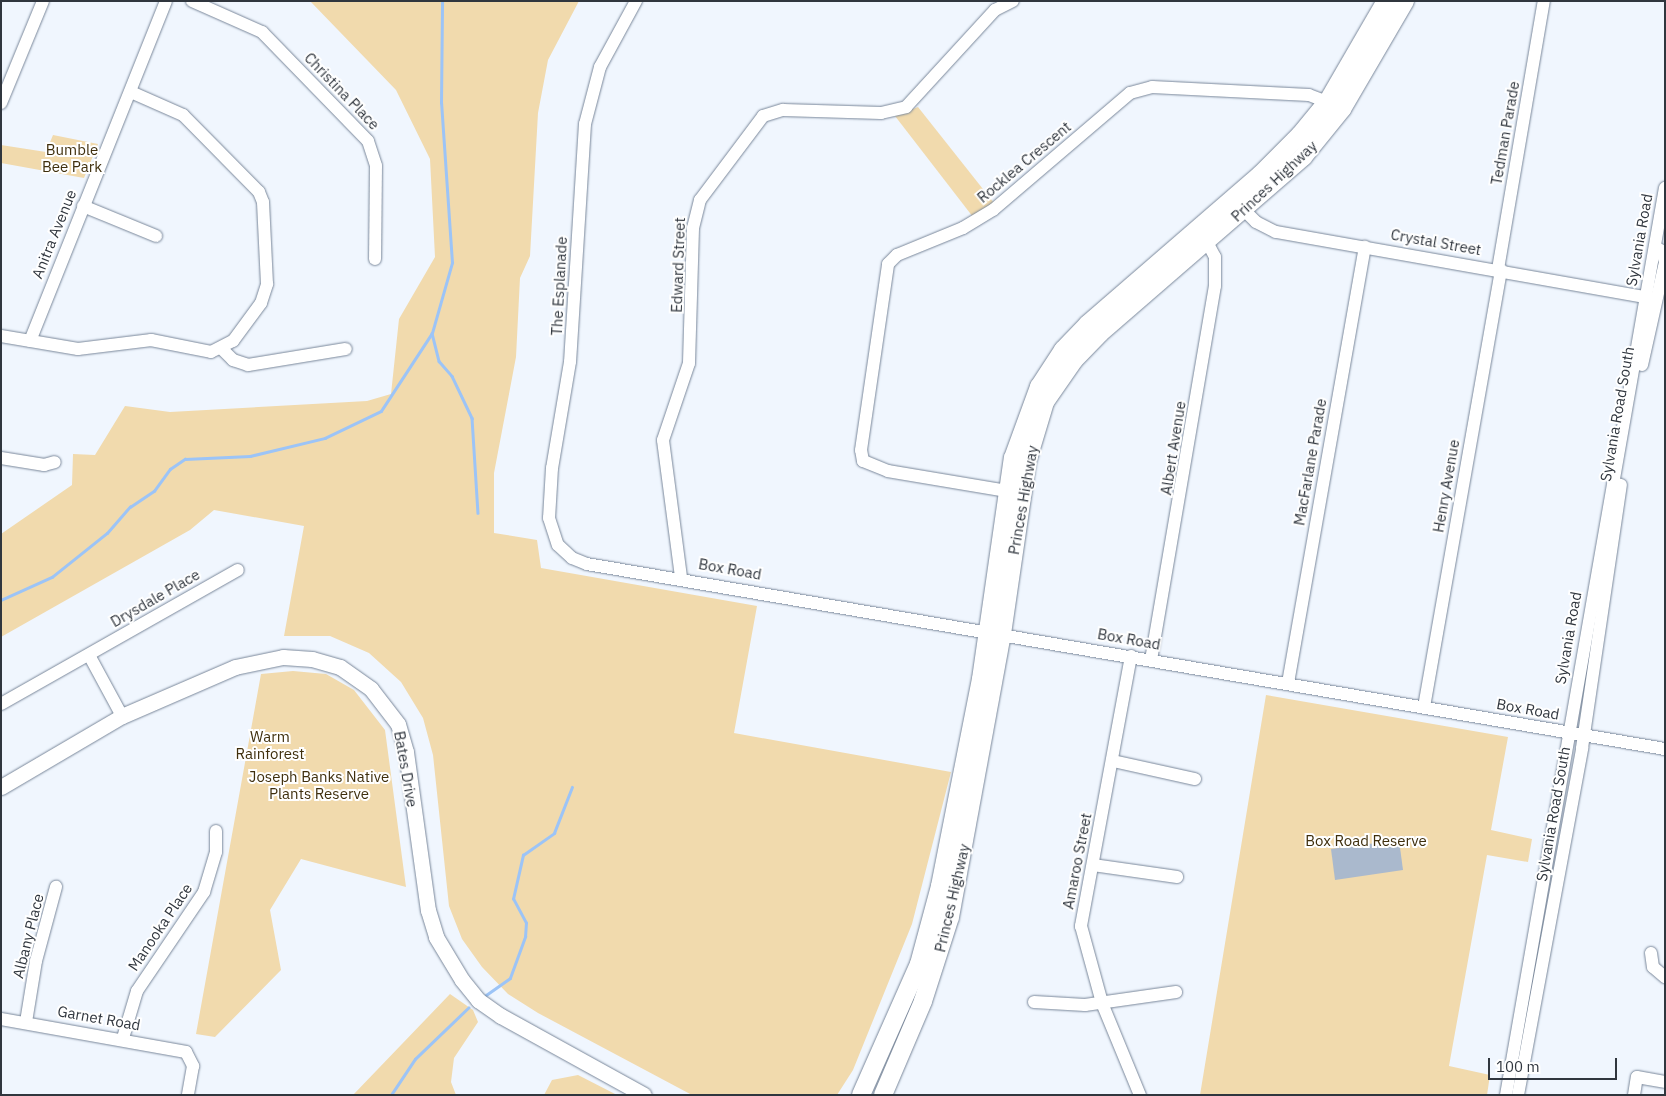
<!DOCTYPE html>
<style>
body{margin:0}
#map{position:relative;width:1666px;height:1096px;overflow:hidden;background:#f0f6fe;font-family:"IBM Plex Sans",sans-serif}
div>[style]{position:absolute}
.green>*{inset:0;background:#f1daad}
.stream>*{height:2.5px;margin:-1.25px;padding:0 1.25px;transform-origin:1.25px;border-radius:1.25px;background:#9cc4f7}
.building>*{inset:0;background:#aab9cd}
.roads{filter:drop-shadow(0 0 1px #79879a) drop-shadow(0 0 1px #79879a)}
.minor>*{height:12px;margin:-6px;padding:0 6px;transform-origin:6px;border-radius:6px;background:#fff}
.major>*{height:15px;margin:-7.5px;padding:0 7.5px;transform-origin:7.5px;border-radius:7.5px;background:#fff}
.highway>*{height:18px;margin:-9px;padding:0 9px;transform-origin:9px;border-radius:9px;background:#fff}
span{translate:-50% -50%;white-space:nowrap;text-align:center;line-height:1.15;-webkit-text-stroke:4px #fff;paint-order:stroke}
.street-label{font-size:15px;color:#30363e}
.park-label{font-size:15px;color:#3f2f0d}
.frame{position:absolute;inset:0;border:2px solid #30363e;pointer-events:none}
.scale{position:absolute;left:1488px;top:1058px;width:129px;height:22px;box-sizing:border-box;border:2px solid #30363e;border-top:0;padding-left:6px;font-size:15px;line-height:18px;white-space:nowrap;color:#30363e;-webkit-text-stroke:4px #fff;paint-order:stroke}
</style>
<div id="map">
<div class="green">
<i style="clip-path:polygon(310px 1px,579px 1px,548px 60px,538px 113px,530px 256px,520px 278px,516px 357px,494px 473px,494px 533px,537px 540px,541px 568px,757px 606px,734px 733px,951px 772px,912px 924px,853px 1070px,837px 1095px,692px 1095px,538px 1013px,508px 994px,482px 967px,462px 939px,449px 906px,433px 755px,423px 718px,401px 682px,369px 653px,330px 636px,284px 636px,304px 526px,214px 510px,190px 530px,1px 637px,1px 534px,72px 485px,73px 454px,95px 455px,125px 406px,170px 412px,367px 401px,391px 394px,399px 319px,435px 257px,430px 159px,396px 90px)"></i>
<i style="clip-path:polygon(918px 107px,994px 203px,973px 217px,895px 116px)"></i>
<i style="clip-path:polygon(53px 135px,98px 144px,84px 178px,1px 163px,1px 145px,46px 152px)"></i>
<i style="clip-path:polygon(293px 671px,326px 674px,354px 690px,385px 730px,406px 887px,301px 859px,270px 910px,281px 970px,215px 1037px,196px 1034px,261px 674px)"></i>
<i style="clip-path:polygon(1266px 695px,1508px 737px,1491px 830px,1532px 839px,1528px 862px,1487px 855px,1449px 1066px,1490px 1075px,1487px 1095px,1200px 1095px)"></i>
<i style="clip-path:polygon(450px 994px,473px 1010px,478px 1022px,454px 1058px,451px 1082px,456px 1095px,353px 1095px)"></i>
<i style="clip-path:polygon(578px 1075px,617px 1095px,544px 1095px,552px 1080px)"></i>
</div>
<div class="stream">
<i style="left:432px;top:333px;width:29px;rotate:76deg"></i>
<i style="left:439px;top:361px;width:20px;rotate:49deg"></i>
<i style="left:452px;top:376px;width:47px;rotate:64.5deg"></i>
<i style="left:472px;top:418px;width:95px;rotate:86.4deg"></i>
<i style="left:1px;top:600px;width:56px;rotate:-24.3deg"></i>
<i style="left:52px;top:577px;width:70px;rotate:-38.7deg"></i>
<i style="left:107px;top:533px;width:35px;rotate:-49deg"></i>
<i style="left:130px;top:507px;width:29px;rotate:-34deg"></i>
<i style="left:154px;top:491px;width:27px;rotate:-54deg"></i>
<i style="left:170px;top:469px;width:18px;rotate:-34deg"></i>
<i style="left:185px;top:459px;width:65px;rotate:-2.6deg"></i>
<i style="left:250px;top:456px;width:77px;rotate:-13.5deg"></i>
<i style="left:325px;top:438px;width:62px;rotate:-25.7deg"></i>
<i style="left:381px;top:411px;width:93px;rotate:-56.8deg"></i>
<i style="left:432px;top:333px;width:73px;rotate:-74.1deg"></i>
<i style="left:452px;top:263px;width:160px;rotate:-93.9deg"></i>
<i style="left:441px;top:103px;width:102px;rotate:-89.4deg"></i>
<i style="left:486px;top:995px;width:29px;rotate:-35deg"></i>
<i style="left:510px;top:978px;width:44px;rotate:-69.9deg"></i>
<i style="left:525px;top:937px;width:14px;rotate:-86deg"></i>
<i style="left:526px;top:923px;width:27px;rotate:-118deg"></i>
<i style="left:513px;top:899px;width:45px;rotate:-77.2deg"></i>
<i style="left:523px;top:855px;width:38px;rotate:-35deg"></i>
<i style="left:554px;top:833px;width:49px;rotate:-68.6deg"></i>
<i style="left:391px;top:1095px;width:43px;rotate:-56.3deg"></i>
<i style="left:415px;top:1059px;width:74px;rotate:-43.9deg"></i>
</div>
<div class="building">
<i style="clip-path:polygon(1399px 840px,1403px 870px,1335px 880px,1331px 849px)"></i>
</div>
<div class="roads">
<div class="minor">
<i style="left:192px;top:1px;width:77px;rotate:23.9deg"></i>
<i style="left:262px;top:32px;width:152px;rotate:45.8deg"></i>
<i style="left:368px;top:141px;width:26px;rotate:72deg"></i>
<i style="left:376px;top:166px;width:93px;rotate:90.6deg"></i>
<i style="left:636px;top:1px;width:75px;rotate:118.6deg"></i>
<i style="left:600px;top:67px;width:59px;rotate:104.7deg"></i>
<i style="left:585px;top:124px;width:238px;rotate:93.6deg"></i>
<i style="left:570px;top:362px;width:108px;rotate:99.6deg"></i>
<i style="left:552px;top:468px;width:50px;rotate:93.4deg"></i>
<i style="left:549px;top:518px;width:28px;rotate:72deg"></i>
<i style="left:558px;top:545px;width:19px;rotate:43deg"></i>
<i style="left:572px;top:558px;width:16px;rotate:22deg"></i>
<i style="left:587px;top:564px;width:1094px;rotate:9.74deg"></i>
<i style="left:1px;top:103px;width:110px;rotate:-67.6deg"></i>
<i style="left:1237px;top:203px;width:27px;rotate:45deg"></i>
<i style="left:1256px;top:222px;width:22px;rotate:27deg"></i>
<i style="left:1276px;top:232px;width:376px;rotate:10deg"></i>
<i style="left:83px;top:206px;width:79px;rotate:22.3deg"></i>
<i style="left:1498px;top:269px;width:272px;rotate:-80.3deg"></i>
<i style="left:1px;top:336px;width:78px;rotate:9.6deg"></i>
<i style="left:78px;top:349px;width:74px;rotate:-7deg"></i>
<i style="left:151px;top:340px;width:61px;rotate:11.3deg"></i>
<i style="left:211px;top:352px;width:25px;rotate:-27deg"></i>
<i style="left:233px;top:341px;width:47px;rotate:-53.6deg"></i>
<i style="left:261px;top:303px;width:20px;rotate:-72deg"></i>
<i style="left:267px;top:284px;width:82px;rotate:-92.8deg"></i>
<i style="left:263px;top:202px;width:11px;rotate:-112deg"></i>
<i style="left:259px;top:192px;width:108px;rotate:-134.6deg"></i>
<i style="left:183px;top:115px;width:57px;rotate:-156.1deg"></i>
<i style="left:30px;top:341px;width:366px;rotate:-68.2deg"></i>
<i style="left:222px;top:349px;width:16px;rotate:45deg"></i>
<i style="left:233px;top:360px;width:16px;rotate:18deg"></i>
<i style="left:248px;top:365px;width:99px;rotate:-9.3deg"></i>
<i style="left:1642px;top:365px;width:106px;rotate:-77.4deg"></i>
<i style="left:1665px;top:262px;width:11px;rotate:-105deg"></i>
<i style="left:1662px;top:251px;width:8px;rotate:-150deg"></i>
<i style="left:1px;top:458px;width:44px;rotate:9.2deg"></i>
<i style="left:44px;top:465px;width:11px;rotate:-15deg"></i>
<i style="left:1007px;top:491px;width:121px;rotate:-170.5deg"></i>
<i style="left:888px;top:471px;width:27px;rotate:-158deg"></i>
<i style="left:863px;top:461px;width:11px;rotate:-100deg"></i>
<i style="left:861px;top:450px;width:188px;rotate:-81.7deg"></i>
<i style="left:888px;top:264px;width:13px;rotate:-45deg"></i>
<i style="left:897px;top:255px;width:71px;rotate:-22.2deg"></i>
<i style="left:963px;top:228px;width:35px;rotate:-31deg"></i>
<i style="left:993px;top:210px;width:180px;rotate:-40.5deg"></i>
<i style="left:1130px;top:93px;width:23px;rotate:-15deg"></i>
<i style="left:1152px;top:87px;width:157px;rotate:2.9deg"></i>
<i style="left:1309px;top:95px;width:26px;rotate:21deg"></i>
<i style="left:681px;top:577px;width:138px;rotate:-97.5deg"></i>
<i style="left:663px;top:440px;width:81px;rotate:-71.3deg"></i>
<i style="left:689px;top:363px;width:135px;rotate:-88.3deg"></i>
<i style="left:693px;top:228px;width:29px;rotate:-76deg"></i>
<i style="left:700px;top:200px;width:105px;rotate:-53.1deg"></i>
<i style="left:763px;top:116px;width:21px;rotate:-17deg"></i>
<i style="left:783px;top:110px;width:98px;rotate:1.8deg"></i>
<i style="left:881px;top:113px;width:26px;rotate:-13deg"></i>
<i style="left:906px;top:107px;width:132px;rotate:-47.5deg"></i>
<i style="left:995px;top:10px;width:20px;rotate:-27deg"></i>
<i style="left:89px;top:655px;width:69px;rotate:61.6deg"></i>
<i style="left:1131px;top:656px;width:275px;rotate:100.5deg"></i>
<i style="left:1081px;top:926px;width:80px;rotate:74.7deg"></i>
<i style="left:1102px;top:1003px;width:100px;rotate:67.6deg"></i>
<i style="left:1151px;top:660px;width:379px;rotate:-80.3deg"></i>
<i style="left:1215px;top:286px;width:29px;rotate:-90deg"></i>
<i style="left:1215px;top:257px;width:17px;rotate:-118deg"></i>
<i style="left:1288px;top:683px;width:443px;rotate:-80deg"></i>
<i style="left:1px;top:704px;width:272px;rotate:-29.5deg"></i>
<i style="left:1424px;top:707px;width:444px;rotate:-80deg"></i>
<i style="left:1113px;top:761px;width:84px;rotate:12.4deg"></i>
<i style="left:1093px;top:865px;width:85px;rotate:8.1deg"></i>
<i style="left:1651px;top:953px;width:14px;rotate:82deg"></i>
<i style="left:1653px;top:967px;width:16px;rotate:40deg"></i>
<i style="left:1034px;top:1002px;width:51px;rotate:3.4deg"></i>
<i style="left:1085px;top:1005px;width:92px;rotate:-8.1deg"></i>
<i style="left:1px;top:1019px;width:188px;rotate:10.1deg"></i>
<i style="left:186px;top:1052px;width:16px;rotate:63deg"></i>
<i style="left:193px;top:1066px;width:29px;rotate:100deg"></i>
<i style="left:26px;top:1022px;width:62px;rotate:-80.7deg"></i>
<i style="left:36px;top:961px;width:77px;rotate:-74.9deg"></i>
<i style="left:123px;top:1038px;width:49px;rotate:-73.4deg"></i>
<i style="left:137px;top:991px;width:120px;rotate:-55.9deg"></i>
<i style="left:204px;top:892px;width:42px;rotate:-73.3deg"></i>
<i style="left:216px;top:852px;width:21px;rotate:-90deg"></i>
<i style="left:1506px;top:1095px;width:921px;rotate:-80.06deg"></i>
<i style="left:1518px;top:1095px;width:353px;rotate:-79.5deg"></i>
<i style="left:1582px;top:748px;width:266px;rotate:-81.6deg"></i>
<i style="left:1634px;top:1095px;width:18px;rotate:-81deg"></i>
<i style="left:1637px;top:1077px;width:28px;rotate:10deg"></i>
</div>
<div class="major">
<i style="left:1px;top:787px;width:140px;rotate:-30.4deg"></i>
<i style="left:122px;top:716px;width:123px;rotate:-23.4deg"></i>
<i style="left:235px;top:667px;width:49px;rotate:-11.8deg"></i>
<i style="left:283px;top:657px;width:29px;rotate:4deg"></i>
<i style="left:312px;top:659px;width:29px;rotate:16deg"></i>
<i style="left:340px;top:667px;width:38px;rotate:35deg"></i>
<i style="left:371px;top:689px;width:44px;rotate:52.4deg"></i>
<i style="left:398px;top:724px;width:29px;rotate:74deg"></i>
<i style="left:406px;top:752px;width:160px;rotate:82.1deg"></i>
<i style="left:428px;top:910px;width:28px;rotate:73deg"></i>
<i style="left:436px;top:937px;width:50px;rotate:58.8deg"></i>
<i style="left:462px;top:980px;width:26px;rotate:51deg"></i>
<i style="left:478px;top:1000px;width:28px;rotate:35deg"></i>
<i style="left:501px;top:1016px;width:163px;rotate:28.9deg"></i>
</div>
<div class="highway">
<i style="left:861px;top:1095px;width:143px;rotate:-66.1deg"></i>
<i style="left:919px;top:964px;width:81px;rotate:-74.9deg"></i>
<i style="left:940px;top:886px;width:211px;rotate:-78.8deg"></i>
<i style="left:981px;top:679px;width:223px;rotate:-81.8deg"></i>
<i style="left:1013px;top:458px;width:76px;rotate:-69.9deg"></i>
<i style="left:1039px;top:387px;width:44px;rotate:-57deg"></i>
<i style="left:1063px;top:350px;width:36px;rotate:-46deg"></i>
<i style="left:1088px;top:324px;width:228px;rotate:-40.9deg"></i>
<i style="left:1260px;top:175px;width:57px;rotate:-45deg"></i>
<i style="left:1300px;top:135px;width:44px;rotate:-50.5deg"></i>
<i style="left:1328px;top:101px;width:116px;rotate:-59.9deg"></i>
<i style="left:883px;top:1095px;width:102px;rotate:-66.9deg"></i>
<i style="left:923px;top:1001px;width:88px;rotate:-72.2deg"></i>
<i style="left:950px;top:917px;width:288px;rotate:-79.6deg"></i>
<i style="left:1002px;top:634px;width:174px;rotate:-81.7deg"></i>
<i style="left:1027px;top:462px;width:63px;rotate:-73.3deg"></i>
<i style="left:1045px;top:402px;width:51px;rotate:-55.4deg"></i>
<i style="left:1074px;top:360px;width:37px;rotate:-46deg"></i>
<i style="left:1100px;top:333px;width:269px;rotate:-40.9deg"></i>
<i style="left:1303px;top:157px;width:62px;rotate:-50.9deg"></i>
<i style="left:1342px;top:109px;width:125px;rotate:-59.7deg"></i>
</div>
</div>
<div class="street-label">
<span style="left:342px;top:91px;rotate:46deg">Christina Place</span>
<span style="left:1505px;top:133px;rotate:-80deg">Tedman Parade</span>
<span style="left:1024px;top:162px;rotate:-40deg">Rocklea Crescent</span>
<span style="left:1274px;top:181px;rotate:-43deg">Princes Highway</span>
<span style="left:54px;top:234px;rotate:-68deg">Anitra Avenue</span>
<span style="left:1639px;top:240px;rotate:-80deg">Sylvania Road</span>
<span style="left:1436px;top:242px;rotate:10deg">Crystal Street</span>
<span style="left:678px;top:265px;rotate:-88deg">Edward Street</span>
<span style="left:559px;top:286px;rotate:-87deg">The Esplanade</span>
<span style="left:1617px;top:414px;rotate:-80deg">Sylvania Road South</span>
<span style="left:1173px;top:448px;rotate:-81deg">Albert Avenue</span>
<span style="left:1310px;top:462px;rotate:-80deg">MacFarlane Parade</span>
<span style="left:1446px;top:486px;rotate:-80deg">Henry Avenue</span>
<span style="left:1023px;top:500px;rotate:-80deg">Princes Highway</span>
<span style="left:730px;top:569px;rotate:10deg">Box Road</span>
<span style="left:155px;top:598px;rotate:-30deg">Drysdale Place</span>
<span style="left:1568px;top:638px;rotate:-80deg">Sylvania Road</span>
<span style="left:1129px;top:639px;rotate:10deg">Box Road</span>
<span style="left:1528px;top:709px;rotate:10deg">Box Road</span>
<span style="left:406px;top:769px;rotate:80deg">Bates Drive</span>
<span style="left:1553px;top:814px;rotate:-80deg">Sylvania Road South</span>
<span style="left:1077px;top:861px;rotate:-79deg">Amaroo Street</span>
<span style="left:952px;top:898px;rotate:-77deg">Princes Highway</span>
<span style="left:160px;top:927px;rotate:-56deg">Manooka Place</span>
<span style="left:28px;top:936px;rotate:-76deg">Albany Place</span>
<span style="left:99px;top:1018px;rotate:10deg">Garnet Road</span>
</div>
<div class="park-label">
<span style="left:72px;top:158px">Bumble<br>Bee Park</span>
<span style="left:270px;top:745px">Warm<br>Rainforest</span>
<span style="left:319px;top:785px">Joseph Banks Native<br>Plants Reserve</span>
<span style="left:1366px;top:841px">Box Road Reserve</span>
</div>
<div class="frame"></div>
<div class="scale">100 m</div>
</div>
